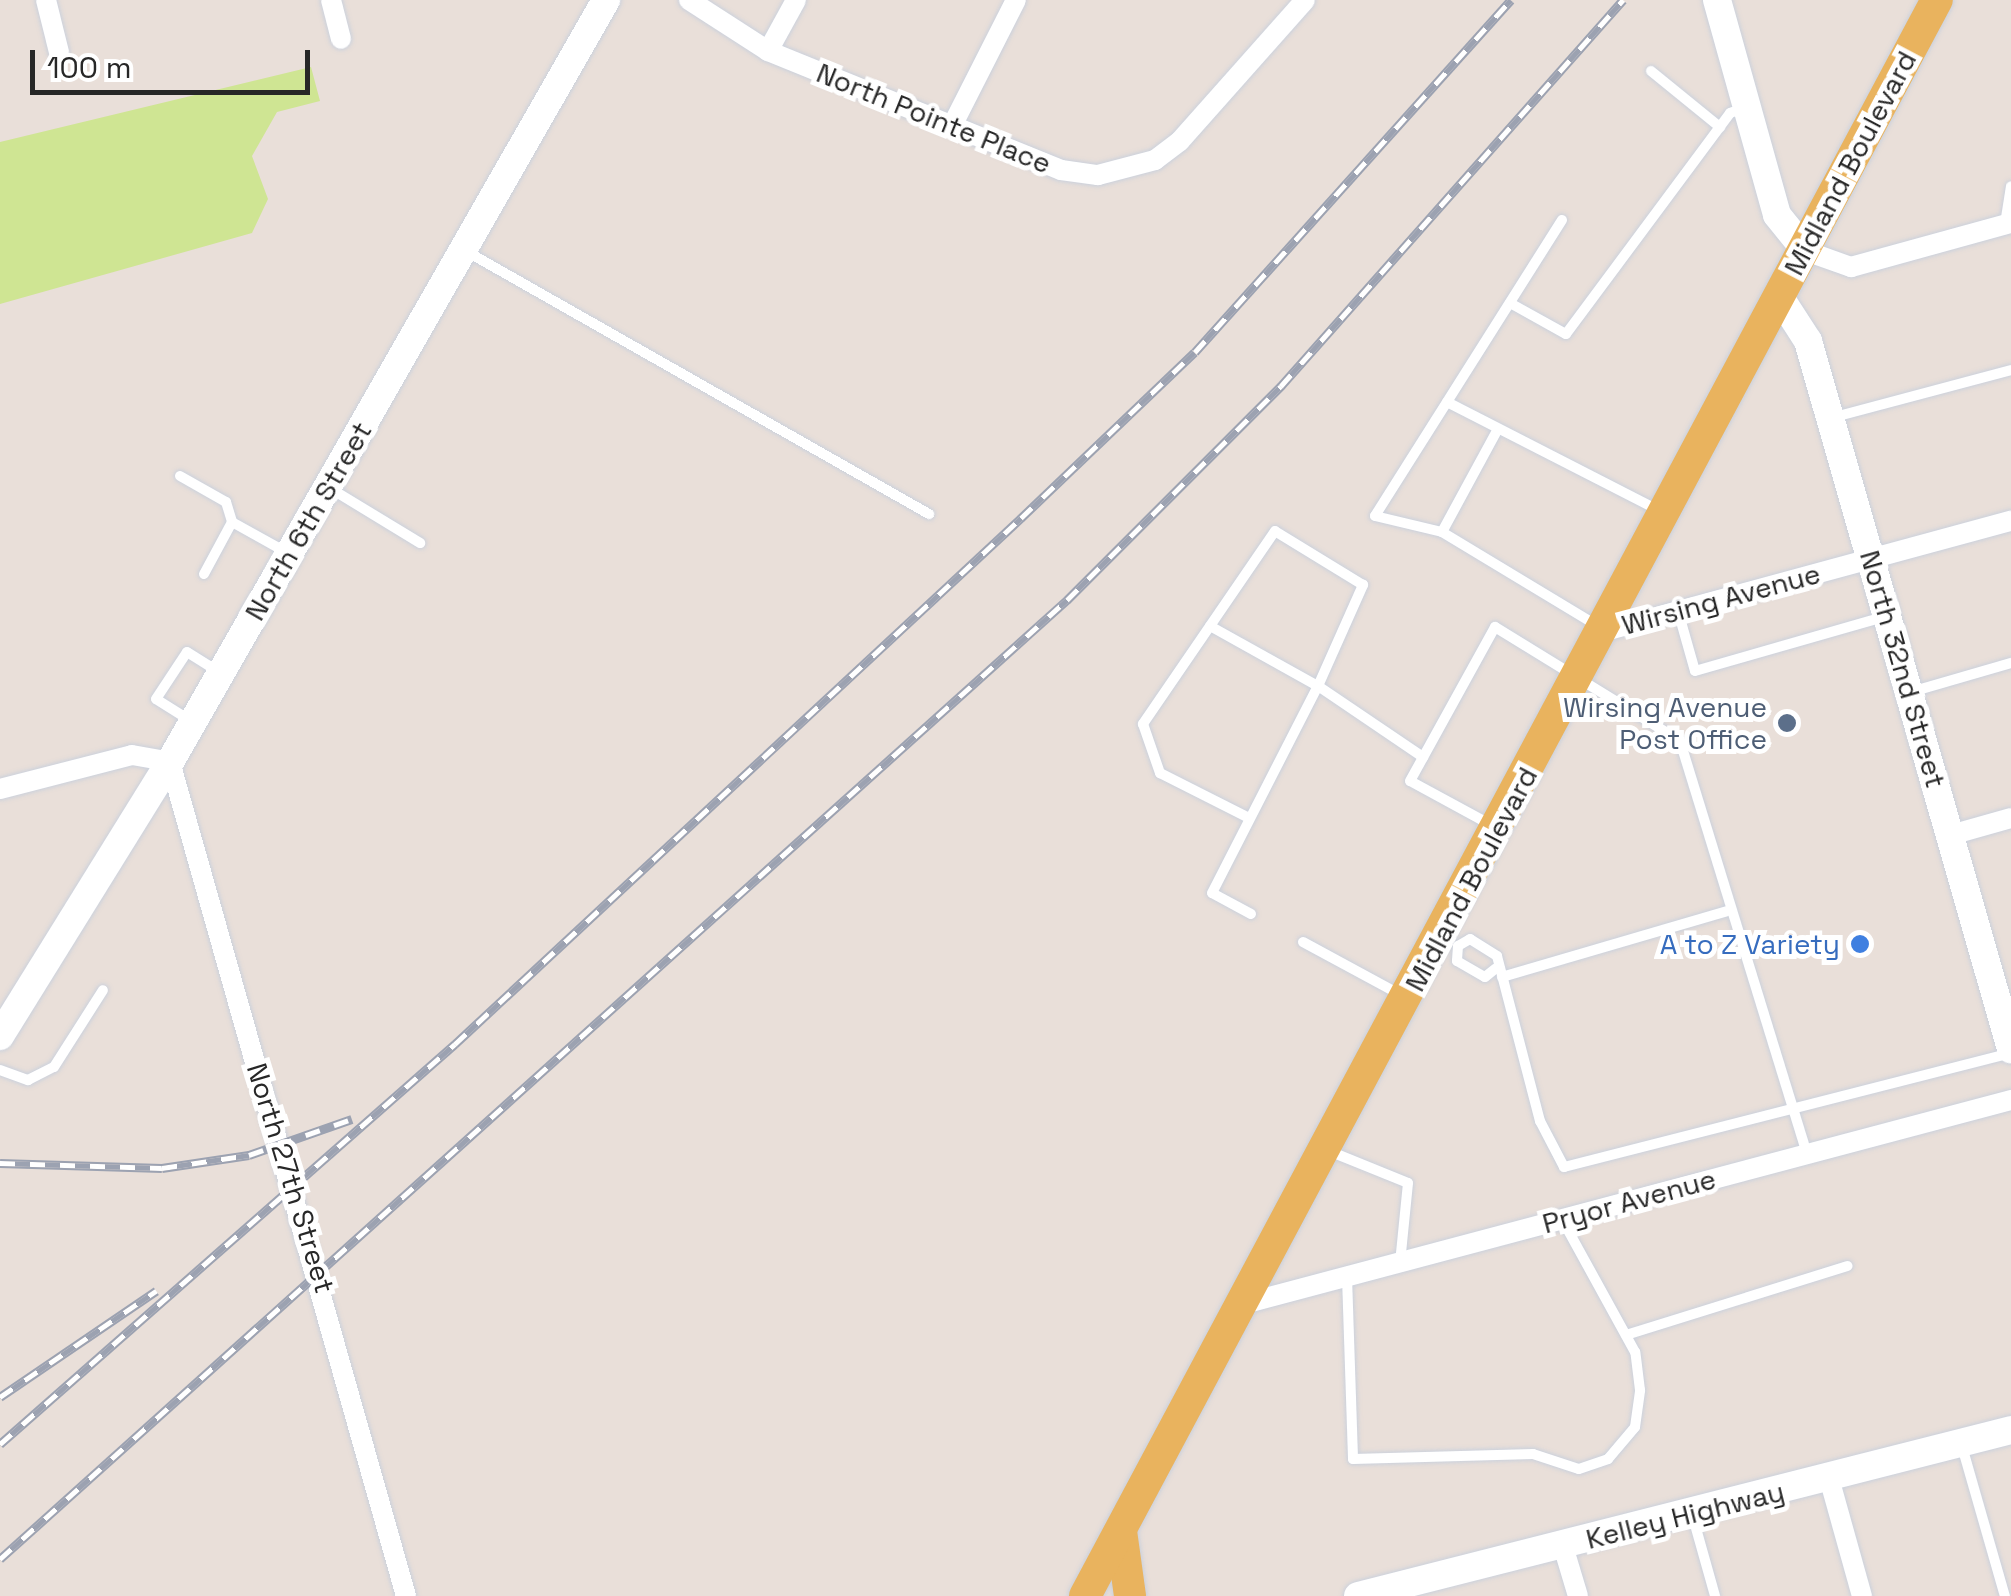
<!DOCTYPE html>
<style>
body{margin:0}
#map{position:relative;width:2011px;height:1596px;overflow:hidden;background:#e9dfd9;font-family:"Space Grotesk",sans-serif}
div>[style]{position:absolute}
.pitch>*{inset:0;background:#cfe593}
.roads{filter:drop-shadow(0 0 2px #cbd1dc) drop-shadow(0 0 2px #cbd1dc)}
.lane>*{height:10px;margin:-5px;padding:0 5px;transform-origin:5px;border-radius:5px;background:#fff}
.street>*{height:20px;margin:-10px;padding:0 10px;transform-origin:10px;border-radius:10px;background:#fff}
.secondary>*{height:28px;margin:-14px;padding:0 14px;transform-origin:14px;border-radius:14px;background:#fff}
.primary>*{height:32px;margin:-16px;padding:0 16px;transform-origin:16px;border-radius:16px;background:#e9b35e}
.rail>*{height:9px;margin-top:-4.5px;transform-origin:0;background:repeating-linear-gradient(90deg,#fff 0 15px,#9ca2b1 0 30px);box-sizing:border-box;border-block:2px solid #9ca2b1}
.dots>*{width:28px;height:28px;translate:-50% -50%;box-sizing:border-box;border:5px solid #fff;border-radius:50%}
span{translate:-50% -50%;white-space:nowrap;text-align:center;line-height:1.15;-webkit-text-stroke:10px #fff;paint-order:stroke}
.street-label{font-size:28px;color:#272727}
.service-label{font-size:28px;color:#4e5e75}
.right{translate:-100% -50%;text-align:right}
.shop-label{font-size:28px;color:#366cbe}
.scale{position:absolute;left:30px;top:50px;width:280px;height:45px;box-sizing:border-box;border:5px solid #272727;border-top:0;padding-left:12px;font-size:30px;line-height:35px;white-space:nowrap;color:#272727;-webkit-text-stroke:8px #fff;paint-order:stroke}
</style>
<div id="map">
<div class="pitch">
<i style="clip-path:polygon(311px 67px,320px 101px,277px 112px,252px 156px,268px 199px,252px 233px,0 304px,0 142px)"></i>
</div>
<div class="roads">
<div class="lane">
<i style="left:1651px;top:71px;width:89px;rotate:39.1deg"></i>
<i style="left:1562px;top:220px;width:350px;rotate:122.3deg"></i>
<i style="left:1375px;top:516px;width:69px;rotate:13.4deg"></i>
<i style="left:1442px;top:532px;width:180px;rotate:31.1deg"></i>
<i style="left:2005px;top:224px;width:38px;rotate:-81deg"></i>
<i style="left:464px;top:250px;width:535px;rotate:29.59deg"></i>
<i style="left:1510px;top:303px;width:64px;rotate:29deg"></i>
<i style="left:1566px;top:334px;width:275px;rotate:-53.4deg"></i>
<i style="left:1730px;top:113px;width:15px;rotate:-20deg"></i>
<i style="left:1447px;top:402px;width:239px;rotate:27.1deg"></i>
<i style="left:1831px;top:418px;width:186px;rotate:-14.9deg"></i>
<i style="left:180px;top:476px;width:53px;rotate:29.5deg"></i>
<i style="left:226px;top:502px;width:21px;rotate:73deg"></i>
<i style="left:328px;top:487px;width:108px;rotate:31.3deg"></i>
<i style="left:1442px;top:532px;width:117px;rotate:-61.5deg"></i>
<i style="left:204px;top:574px;width:59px;rotate:-61.7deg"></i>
<i style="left:232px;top:522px;width:64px;rotate:29deg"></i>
<i style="left:1678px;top:611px;width:62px;rotate:74.2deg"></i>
<i style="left:1695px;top:671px;width:200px;rotate:-16deg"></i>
<i style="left:1210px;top:626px;width:124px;rotate:29.1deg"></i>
<i style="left:1318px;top:686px;width:111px;rotate:-66deg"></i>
<i style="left:1363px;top:585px;width:103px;rotate:-148.5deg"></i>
<i style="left:1275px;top:531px;width:234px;rotate:124.4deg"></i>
<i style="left:1143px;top:724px;width:52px;rotate:70.9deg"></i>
<i style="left:1160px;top:773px;width:97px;rotate:26.8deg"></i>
<i style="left:1911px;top:692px;width:104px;rotate:-16.2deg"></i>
<i style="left:191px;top:721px;width:41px;rotate:-147.8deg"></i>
<i style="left:156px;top:699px;width:56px;rotate:-56.6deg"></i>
<i style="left:187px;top:652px;width:39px;rotate:32deg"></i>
<i style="left:1493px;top:826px;width:94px;rotate:-151.5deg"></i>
<i style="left:1410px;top:781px;width:176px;rotate:-61.1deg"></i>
<i style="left:1495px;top:627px;width:217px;rotate:31.6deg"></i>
<i style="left:1680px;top:741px;width:431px;rotate:72.9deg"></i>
<i style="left:1251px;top:914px;width:44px;rotate:-151.7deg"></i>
<i style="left:1212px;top:893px;width:233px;rotate:-62.9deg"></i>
<i style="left:1318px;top:686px;width:127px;rotate:34.1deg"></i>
<i style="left:1303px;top:942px;width:109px;rotate:28.4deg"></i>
<i style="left:1458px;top:946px;width:14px;rotate:-30deg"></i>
<i style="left:1470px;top:939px;width:32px;rotate:32deg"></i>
<i style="left:1497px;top:956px;width:171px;rotate:75.4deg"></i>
<i style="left:1540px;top:1121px;width:52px;rotate:62.4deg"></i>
<i style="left:1564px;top:1167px;width:460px;rotate:-14.3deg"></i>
<i style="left:1458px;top:946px;width:15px;rotate:94deg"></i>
<i style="left:1457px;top:961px;width:32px;rotate:30deg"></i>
<i style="left:1485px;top:977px;width:13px;rotate:-39deg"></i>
<i style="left:1502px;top:977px;width:234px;rotate:-16.3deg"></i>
<i style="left:0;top:1070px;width:30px;rotate:20deg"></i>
<i style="left:28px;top:1080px;width:29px;rotate:-27deg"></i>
<i style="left:54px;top:1067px;width:91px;rotate:-57.5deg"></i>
<i style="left:1329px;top:1151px;width:85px;rotate:22.1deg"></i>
<i style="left:1408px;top:1183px;width:80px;rotate:95.7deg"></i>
<i style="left:1347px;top:1277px;width:182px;rotate:88.1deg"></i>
<i style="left:1353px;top:1459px;width:180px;rotate:-1.6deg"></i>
<i style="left:1533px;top:1454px;width:48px;rotate:18.1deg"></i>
<i style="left:1579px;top:1469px;width:31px;rotate:-19deg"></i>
<i style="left:1608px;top:1459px;width:42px;rotate:-49.8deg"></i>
<i style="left:1635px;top:1427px;width:37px;rotate:-82deg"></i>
<i style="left:1640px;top:1390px;width:38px;rotate:-97deg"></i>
<i style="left:1635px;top:1352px;width:152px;rotate:-118.8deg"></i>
<i style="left:1626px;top:1335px;width:232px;rotate:-17.3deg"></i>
<i style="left:1961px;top:1443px;width:159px;rotate:74deg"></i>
<i style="left:1692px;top:1514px;width:85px;rotate:74.3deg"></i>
</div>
<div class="street">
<i style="left:46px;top:0;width:54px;rotate:76deg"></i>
<i style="left:331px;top:0;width:40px;rotate:75.6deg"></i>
<i style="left:689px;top:0;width:94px;rotate:32.8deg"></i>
<i style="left:768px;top:51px;width:316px;rotate:22.1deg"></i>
<i style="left:1061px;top:170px;width:37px;rotate:8deg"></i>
<i style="left:1098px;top:175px;width:59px;rotate:-14.7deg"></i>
<i style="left:1155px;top:160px;width:31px;rotate:-37deg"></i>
<i style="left:1180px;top:141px;width:188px;rotate:-48.4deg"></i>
<i style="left:768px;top:51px;width:58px;rotate:-61.2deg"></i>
<i style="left:952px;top:126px;width:141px;rotate:-63.1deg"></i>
<i style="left:1806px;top:251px;width:48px;rotate:19.6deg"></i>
<i style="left:1851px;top:267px;width:166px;rotate:-15.4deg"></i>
<i style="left:1605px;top:631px;width:421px;rotate:-15.2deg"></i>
<i style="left:0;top:789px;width:136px;rotate:-14.4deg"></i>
<i style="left:132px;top:755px;width:39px;rotate:10deg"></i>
<i style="left:170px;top:762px;width:867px;rotate:74.2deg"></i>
<i style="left:1951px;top:835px;width:62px;rotate:-15.8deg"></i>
<i style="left:1247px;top:1303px;width:791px;rotate:-14.88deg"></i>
<i style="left:1829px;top:1478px;width:123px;rotate:74.4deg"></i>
<i style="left:1563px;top:1546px;width:52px;rotate:73.3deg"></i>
</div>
<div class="secondary">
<i style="left:1717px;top:0;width:223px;rotate:74.4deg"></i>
<i style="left:1777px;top:215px;width:46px;rotate:51.1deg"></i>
<i style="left:1779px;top:296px;width:54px;rotate:57.2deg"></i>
<i style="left:1808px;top:341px;width:737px;rotate:74deg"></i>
<i style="left:0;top:1036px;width:322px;rotate:-58.2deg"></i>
<i style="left:170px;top:762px;width:878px;rotate:-60.22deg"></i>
<i style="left:1358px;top:1596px;width:674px;rotate:-14.26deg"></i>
</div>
<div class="primary">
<i style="left:1121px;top:1531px;width:66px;rotate:82.1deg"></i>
<i style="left:1085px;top:1596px;width:1809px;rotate:-61.91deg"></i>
</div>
</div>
<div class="rail">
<i style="left:0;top:1163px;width:162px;rotate:1.8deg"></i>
<i style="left:162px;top:1168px;width:88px;rotate:-8.5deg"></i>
<i style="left:249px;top:1155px;width:109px;rotate:-19.3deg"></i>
<i style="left:0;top:1397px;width:189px;rotate:-34.2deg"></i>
<i style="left:0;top:1444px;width:606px;rotate:-41.32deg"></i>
<i style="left:455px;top:1044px;width:773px;rotate:-42.9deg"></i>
<i style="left:1021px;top:518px;width:240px;rotate:-43.7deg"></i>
<i style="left:1195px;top:352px;width:473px;rotate:-48.1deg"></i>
<i style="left:0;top:1559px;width:1435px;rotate:-41.95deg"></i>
<i style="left:1067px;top:600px;width:303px;rotate:-45deg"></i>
<i style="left:1281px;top:386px;width:516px;rotate:-48.46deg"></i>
</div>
<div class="dots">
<i style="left:1787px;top:723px;background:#5c6f8a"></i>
<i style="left:1860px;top:944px;background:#3f7fe0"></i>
</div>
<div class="street-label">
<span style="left:934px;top:118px;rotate:22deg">North Pointe Place</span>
<span style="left:1850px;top:163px;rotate:-62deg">Midland Boulevard</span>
<span style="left:308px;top:521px;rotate:-60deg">North 6th Street</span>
<span style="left:1721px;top:599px;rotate:-15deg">Wirsing Avenue</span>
<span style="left:1903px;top:669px;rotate:74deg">North 32nd Street</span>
<span style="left:1471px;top:879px;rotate:-62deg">Midland Boulevard</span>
<span style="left:291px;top:1178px;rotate:73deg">North 27th Street</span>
<span style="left:1629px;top:1201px;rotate:-15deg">Pryor Avenue</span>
<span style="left:1685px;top:1515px;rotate:-14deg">Kelley Highway</span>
</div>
<div class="service-label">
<span class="right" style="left:1767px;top:723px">Wirsing Avenue<br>Post Office</span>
</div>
<div class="shop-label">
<span class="right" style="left:1840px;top:944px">A to Z Variety</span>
</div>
<div class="scale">100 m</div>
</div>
